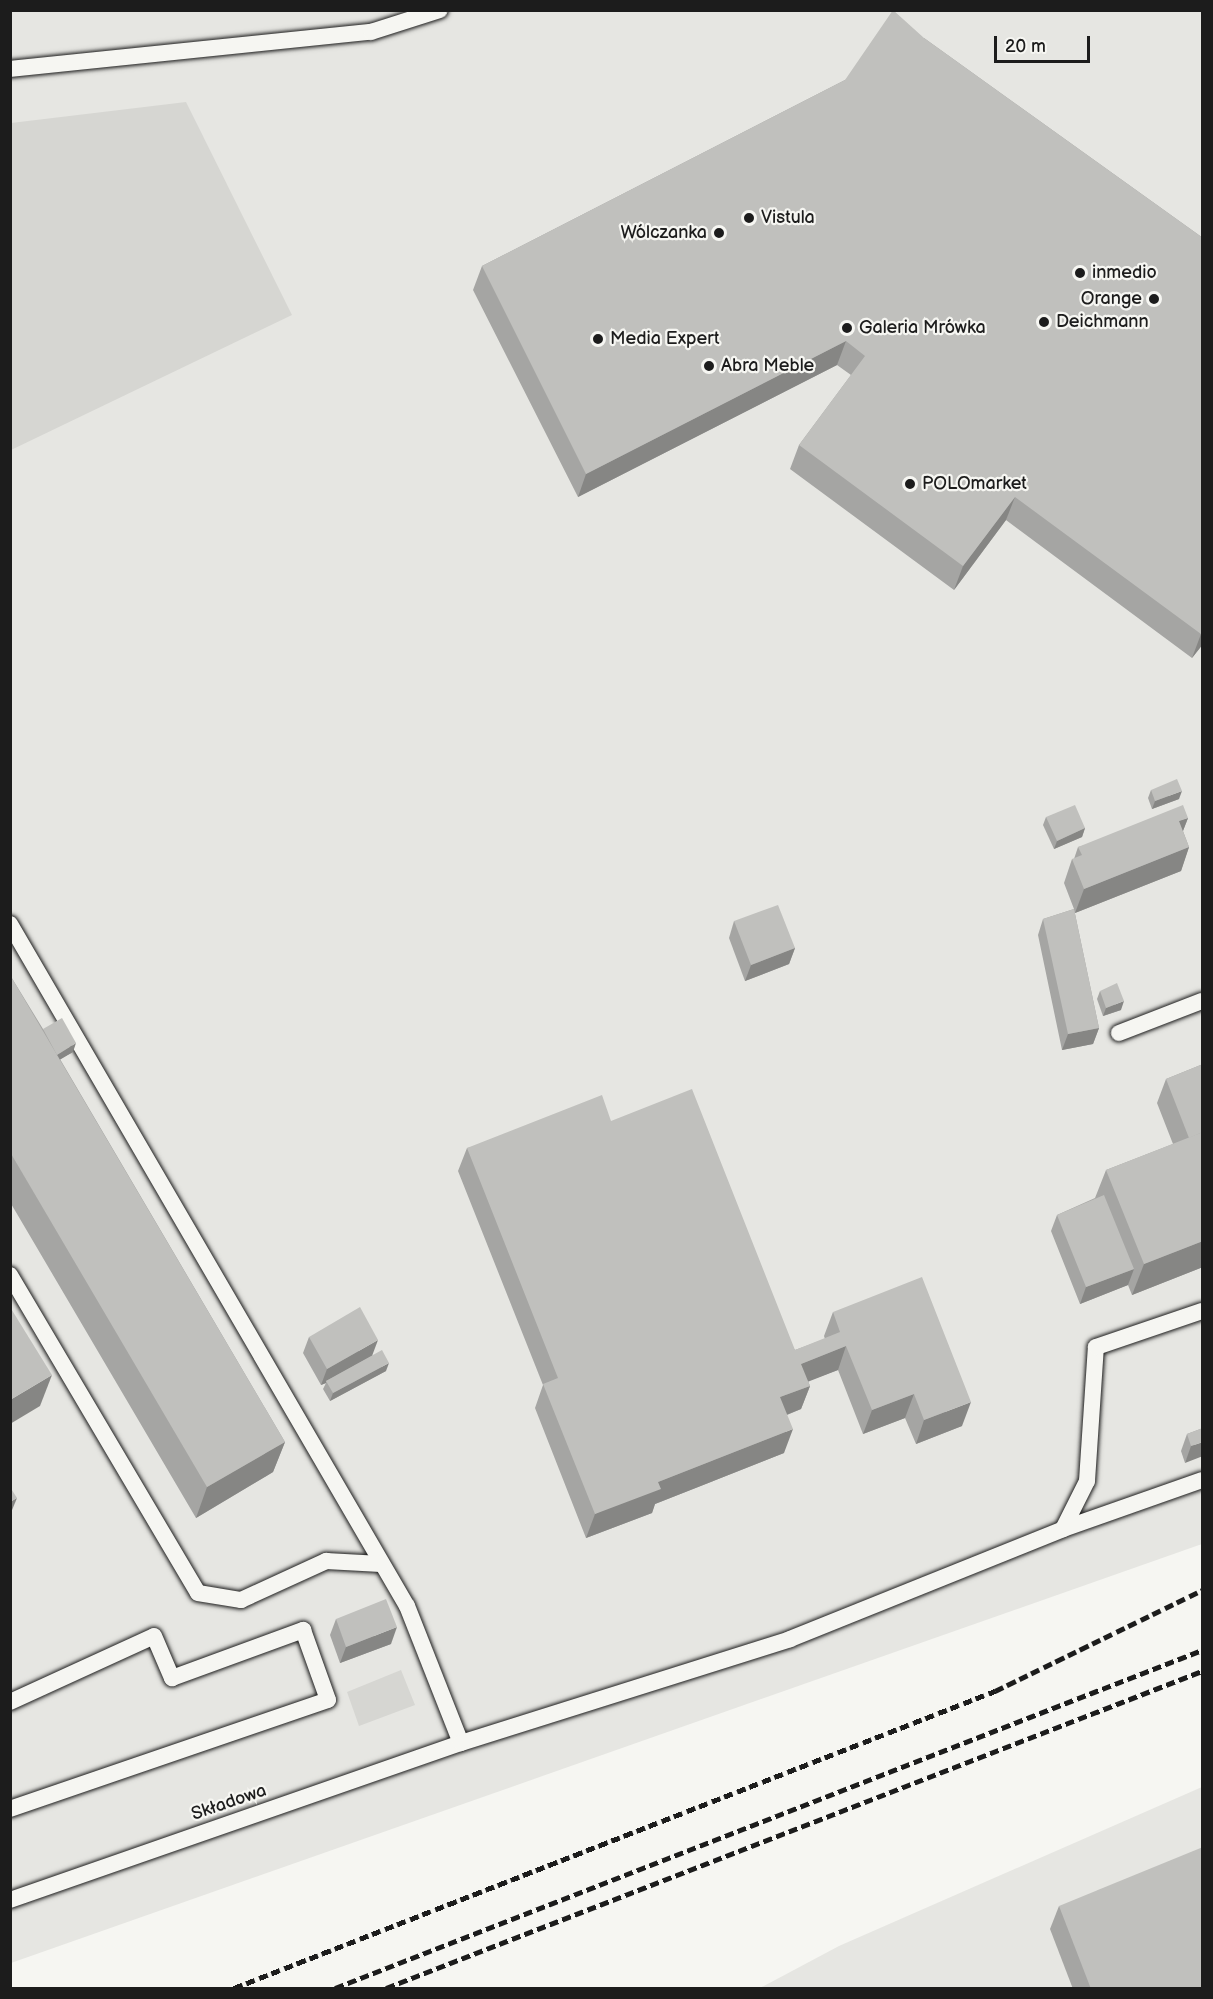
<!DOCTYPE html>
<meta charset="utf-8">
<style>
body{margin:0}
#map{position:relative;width:1213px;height:1999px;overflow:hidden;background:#f6f6f2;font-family:"Balsamiq Sans",sans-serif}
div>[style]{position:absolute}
.built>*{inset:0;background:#e6e6e2}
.green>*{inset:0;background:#d6d6d2}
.roads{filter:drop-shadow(0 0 2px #1c1c1c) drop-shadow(0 0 2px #1c1c1c)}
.lane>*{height:16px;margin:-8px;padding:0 8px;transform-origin:8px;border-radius:8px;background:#f6f6f2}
.rail>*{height:4.5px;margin-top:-2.25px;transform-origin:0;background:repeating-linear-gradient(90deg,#1c1c1c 0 9px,transparent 0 13.5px)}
.wall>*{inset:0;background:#a5a5a3}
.shaded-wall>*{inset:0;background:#868684}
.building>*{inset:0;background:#c0c0bd}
.dots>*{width:16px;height:16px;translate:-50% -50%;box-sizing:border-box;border:3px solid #f6f6f2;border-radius:50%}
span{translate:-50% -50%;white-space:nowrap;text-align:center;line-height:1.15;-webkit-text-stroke:4.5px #f6f6f2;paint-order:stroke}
.poi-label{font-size:18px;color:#1c1c1c}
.left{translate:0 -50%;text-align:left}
.right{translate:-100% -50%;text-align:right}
.street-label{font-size:18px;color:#1c1c1c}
.frame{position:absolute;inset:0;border:12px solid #1c1c1c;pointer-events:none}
.scale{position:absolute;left:994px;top:36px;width:96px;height:27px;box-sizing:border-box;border:3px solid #1c1c1c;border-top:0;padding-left:8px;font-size:18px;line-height:21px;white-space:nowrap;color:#1c1c1c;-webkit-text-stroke:4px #f6f6f2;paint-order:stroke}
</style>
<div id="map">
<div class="built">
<i style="clip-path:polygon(10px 11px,1202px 11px,1202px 1544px,11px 1963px)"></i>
<i style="clip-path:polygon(1202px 1787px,1202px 1988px,760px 1988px,839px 1946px)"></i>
</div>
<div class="green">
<i style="clip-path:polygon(186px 102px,292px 315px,11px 450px,11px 123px)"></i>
<i style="clip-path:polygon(401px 1670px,415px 1705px,359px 1726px,347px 1692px)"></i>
</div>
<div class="roads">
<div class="lane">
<i style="left:10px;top:69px;width:363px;rotate:-5.9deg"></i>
<i style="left:371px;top:32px;width:72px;rotate:-17.7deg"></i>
<i style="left:10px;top:924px;width:789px;rotate:59.8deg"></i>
<i style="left:407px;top:1606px;width:147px;rotate:68.5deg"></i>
<i style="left:1119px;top:1033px;width:89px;rotate:-21.1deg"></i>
<i style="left:10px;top:1275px;width:369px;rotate:59.4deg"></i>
<i style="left:198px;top:1593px;width:44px;rotate:9.2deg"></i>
<i style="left:241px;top:1600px;width:94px;rotate:-24.6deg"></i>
<i style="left:326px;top:1561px;width:55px;rotate:3.1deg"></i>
<i style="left:1063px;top:1529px;width:147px;rotate:-19.4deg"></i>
<i style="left:10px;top:1702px;width:158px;rotate:-24.6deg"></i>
<i style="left:154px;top:1636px;width:46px;rotate:66.8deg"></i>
<i style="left:172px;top:1678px;width:140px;rotate:-20.1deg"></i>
<i style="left:303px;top:1630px;width:74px;rotate:70.3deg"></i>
<i style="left:328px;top:1700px;width:336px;rotate:161.1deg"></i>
<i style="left:10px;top:1900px;width:478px;rotate:-19.2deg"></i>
<i style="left:461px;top:1743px;width:345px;rotate:-17.5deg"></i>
<i style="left:790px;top:1639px;width:294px;rotate:-21.9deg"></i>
<i style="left:1063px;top:1529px;width:54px;rotate:-63.4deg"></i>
<i style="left:1087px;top:1481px;width:134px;rotate:-86.2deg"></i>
<i style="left:1096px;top:1347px;width:112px;rotate:-18.8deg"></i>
</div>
</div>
<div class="rail">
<i style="left:234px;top:1988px;width:817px;rotate:-21.32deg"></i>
<i style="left:995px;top:1691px;width:230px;rotate:-26deg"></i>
<i style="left:335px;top:1988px;width:931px;rotate:-21.3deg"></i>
<i style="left:386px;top:1988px;width:875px;rotate:-21.23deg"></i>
</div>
<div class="wall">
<i style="clip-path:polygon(924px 38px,1203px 238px,1203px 644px,1192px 658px,1006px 520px,954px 590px,790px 469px,799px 445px,851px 375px,837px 365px,578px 497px,473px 290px,482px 266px,845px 80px)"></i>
<i style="clip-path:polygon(1151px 790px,1179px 799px,1152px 809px,1148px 798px)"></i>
<i style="clip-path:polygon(1046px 817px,1085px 828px,1082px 837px,1054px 849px,1043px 825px)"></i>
<i style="clip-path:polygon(1188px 818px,1183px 831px,1189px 847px,1181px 871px,1075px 913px,1074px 909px,1099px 1028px,1093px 1044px,1062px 1050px,1038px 935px,1043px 919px,1074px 909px,1064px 883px,1072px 859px,1074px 859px,1078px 847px)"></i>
<i style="clip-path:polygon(734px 921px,795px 948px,789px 964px,745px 981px,729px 938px)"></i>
<i style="clip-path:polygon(10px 975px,43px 1029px,73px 1052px,60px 1059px,285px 1442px,273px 1472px,196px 1518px,10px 1202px)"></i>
<i style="clip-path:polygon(1100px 991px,1121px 1010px,1103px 1016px,1097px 999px)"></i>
<i style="clip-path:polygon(1203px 1064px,1203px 1267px,1132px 1295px,1128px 1285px,1080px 1304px,1051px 1231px,1057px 1215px,1095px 1198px,1106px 1170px,1173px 1144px,1157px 1103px,1166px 1079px)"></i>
<i style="clip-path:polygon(611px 1121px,795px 1350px,825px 1339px,824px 1336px,833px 1312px,962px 1426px,916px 1444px,905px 1418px,863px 1434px,838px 1370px,808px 1381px,810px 1386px,801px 1409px,787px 1415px,784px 1453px,655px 1504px,652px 1513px,586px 1538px,535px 1408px,543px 1385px,458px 1171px,467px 1148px)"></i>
<i style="clip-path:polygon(309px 1337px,372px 1355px,386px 1371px,330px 1401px,323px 1389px,326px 1383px,321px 1385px,303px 1353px)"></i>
<i style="clip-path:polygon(1203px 1428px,1185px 1463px,1181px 1451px,1187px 1434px)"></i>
<i style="clip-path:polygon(336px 1619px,391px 1644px,340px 1663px,330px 1635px)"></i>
<i style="clip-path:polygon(1059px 1906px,1203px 1989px,1073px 1989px,1050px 1929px)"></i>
</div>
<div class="shaded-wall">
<i style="clip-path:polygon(846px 341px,837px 365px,578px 497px,586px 474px)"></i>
<i style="clip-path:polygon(1015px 497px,1006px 520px,954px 590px,963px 566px)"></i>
<i style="clip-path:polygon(1203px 631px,1203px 644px,1192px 658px,1201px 634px)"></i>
<i style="clip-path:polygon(1182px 791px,1179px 799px,1152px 809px,1155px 801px)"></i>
<i style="clip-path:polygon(1188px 818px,1179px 841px,1179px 821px)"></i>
<i style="clip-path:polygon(1085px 828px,1082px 837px,1054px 849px,1057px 841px)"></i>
<i style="clip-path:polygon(1189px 847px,1181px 871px,1075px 913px,1084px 889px)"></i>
<i style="clip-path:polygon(795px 948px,789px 964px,745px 981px,751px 965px)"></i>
<i style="clip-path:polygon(1124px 1001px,1121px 1010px,1103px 1016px,1106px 1008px)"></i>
<i style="clip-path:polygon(1099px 1028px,1093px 1044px,1062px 1050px,1068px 1034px)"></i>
<i style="clip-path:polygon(76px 1043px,73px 1052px,39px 1072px,42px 1064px)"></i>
<i style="clip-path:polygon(1203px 1241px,1203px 1267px,1132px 1295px,1144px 1264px)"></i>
<i style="clip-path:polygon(1134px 1269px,1128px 1285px,1080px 1304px,1086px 1287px)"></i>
<i style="clip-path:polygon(378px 1340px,372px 1356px,326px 1381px,326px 1383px,321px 1385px,327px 1369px)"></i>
<i style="clip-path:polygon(846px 1346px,838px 1370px,792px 1388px,801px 1364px)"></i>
<i style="clip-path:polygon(389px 1363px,386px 1371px,330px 1401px,333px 1393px)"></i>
<i style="clip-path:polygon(52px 1375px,40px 1406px,10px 1424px,10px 1400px)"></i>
<i style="clip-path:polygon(810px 1386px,801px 1409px,771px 1421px,780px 1397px)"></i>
<i style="clip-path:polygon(914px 1394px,905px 1418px,863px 1434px,872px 1410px)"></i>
<i style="clip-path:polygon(971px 1402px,962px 1426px,916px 1444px,924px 1420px)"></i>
<i style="clip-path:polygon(793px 1429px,784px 1453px,655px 1504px,652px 1513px,586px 1538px,595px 1514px,658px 1482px)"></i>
<i style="clip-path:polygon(285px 1442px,273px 1472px,196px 1518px,207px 1487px)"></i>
<i style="clip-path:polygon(1203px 1442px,1203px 1456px,1185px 1463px,1191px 1446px)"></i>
<i style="clip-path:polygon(17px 1498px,10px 1515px,10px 1502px)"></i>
<i style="clip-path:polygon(397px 1627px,391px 1644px,340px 1663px,346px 1647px)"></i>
</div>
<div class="building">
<i style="clip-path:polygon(893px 10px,924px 38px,1203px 238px,1203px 631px,1201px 634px,1015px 497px,963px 566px,799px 445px,865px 356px,846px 341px,586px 474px,482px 266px,845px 80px)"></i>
<i style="clip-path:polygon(1177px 779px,1182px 791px,1155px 801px,1151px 790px)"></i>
<i style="clip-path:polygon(1075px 805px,1085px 828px,1057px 841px,1046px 817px)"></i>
<i style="clip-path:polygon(1183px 805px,1188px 818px,1179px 821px,1189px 847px,1084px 889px,1072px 859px,1082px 855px,1078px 847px)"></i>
<i style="clip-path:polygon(778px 905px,795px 948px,751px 965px,734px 921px)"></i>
<i style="clip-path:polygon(1074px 909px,1099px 1028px,1068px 1034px,1043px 919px)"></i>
<i style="clip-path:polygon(10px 975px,285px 1442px,207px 1487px,10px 1152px)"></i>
<i style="clip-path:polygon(1117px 983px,1124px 1001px,1106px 1008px,1100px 991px)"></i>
<i style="clip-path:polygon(62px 1018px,76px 1043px,57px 1055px,43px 1029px)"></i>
<i style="clip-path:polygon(1203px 1064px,1203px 1132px,1189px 1138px,1166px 1079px)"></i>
<i style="clip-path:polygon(692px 1089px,795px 1350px,840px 1332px,833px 1312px,922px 1277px,971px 1402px,924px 1420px,914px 1394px,872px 1410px,846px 1346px,801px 1364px,810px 1386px,780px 1397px,793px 1429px,658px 1482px,661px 1489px,595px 1514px,543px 1384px,558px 1378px,467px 1148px,602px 1095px,611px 1121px)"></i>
<i style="clip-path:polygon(1203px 1132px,1203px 1241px,1144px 1264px,1106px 1170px)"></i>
<i style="clip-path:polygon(1104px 1195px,1134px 1269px,1086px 1287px,1057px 1215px)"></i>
<i style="clip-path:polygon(10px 1307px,52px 1375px,10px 1400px)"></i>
<i style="clip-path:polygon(360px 1307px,378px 1340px,327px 1369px,309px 1337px)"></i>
<i style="clip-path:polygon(382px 1350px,389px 1363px,333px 1393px,326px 1381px)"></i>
<i style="clip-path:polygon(1203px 1428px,1203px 1442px,1191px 1446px,1187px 1434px)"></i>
<i style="clip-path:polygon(10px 1487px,17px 1498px,10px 1502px)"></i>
<i style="clip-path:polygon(386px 1599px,397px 1627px,346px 1647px,336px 1619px)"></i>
<i style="clip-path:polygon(1203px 1847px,1203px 1989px,1091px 1989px,1059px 1906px)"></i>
</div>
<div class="dots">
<i style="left:749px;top:218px;background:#1c1c1c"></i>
<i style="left:719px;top:233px;background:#1c1c1c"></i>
<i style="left:1080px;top:273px;background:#1c1c1c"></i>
<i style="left:1154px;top:299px;background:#1c1c1c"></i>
<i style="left:1044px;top:322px;background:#1c1c1c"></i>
<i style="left:847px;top:328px;background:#1c1c1c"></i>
<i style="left:598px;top:339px;background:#1c1c1c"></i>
<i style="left:709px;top:366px;background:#1c1c1c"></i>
<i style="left:910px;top:484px;background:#1c1c1c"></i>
</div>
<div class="poi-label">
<span class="left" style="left:761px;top:218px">Vistula</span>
<span class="right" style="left:707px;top:233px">Wólczanka</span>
<span class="left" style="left:1092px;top:273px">inmedio</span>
<span class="right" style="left:1142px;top:299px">Orange</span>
<span class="left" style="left:1056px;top:322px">Deichmann</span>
<span class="left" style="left:859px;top:328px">Galeria Mrówka</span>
<span class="left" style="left:610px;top:339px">Media Expert</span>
<span class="left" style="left:721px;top:366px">Abra Meble</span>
<span class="left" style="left:922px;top:484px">POLOmarket</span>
</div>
<div class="street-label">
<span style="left:229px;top:1803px;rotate:-19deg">Składowa</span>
</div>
<div class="frame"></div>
<div class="scale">20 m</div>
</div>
